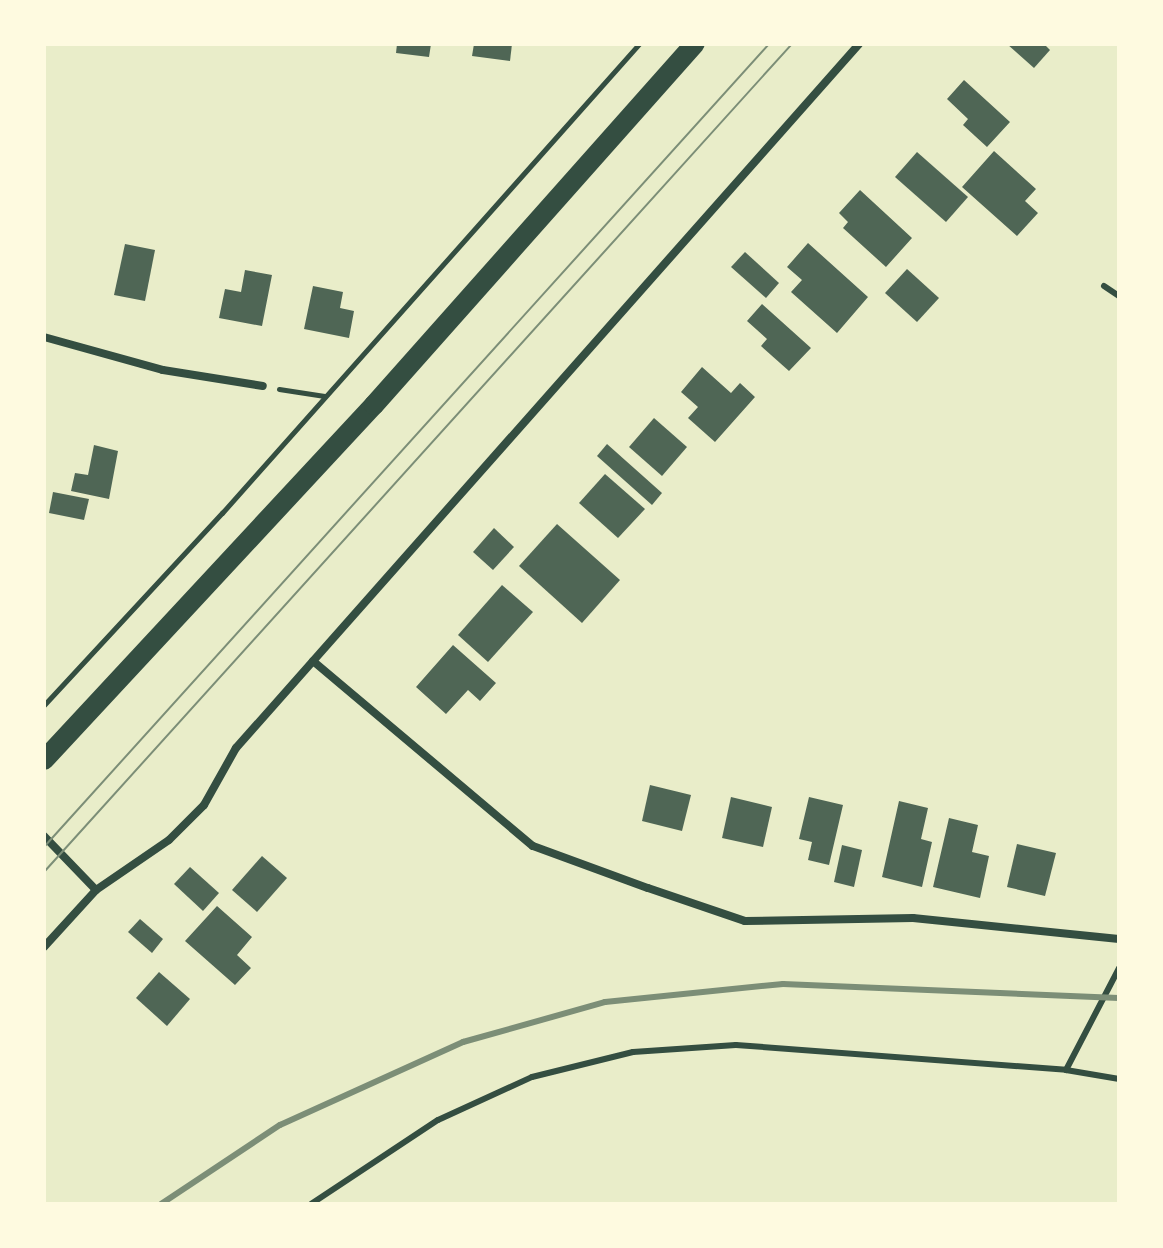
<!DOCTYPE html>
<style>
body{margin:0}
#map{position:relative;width:1163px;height:1248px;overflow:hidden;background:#e9edc9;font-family:Overpass,sans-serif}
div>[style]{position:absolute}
.building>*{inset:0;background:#4f6655}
.path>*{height:5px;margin:-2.5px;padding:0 2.5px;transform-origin:2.5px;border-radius:2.5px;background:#344e41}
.service>*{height:6px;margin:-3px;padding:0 3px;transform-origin:3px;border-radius:3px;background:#344e41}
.minor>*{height:8px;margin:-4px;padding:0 4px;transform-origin:4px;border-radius:4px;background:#344e41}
.primary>*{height:20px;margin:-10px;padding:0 10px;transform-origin:10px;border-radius:10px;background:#344e41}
.tram>*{height:2px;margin:-1px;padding:0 1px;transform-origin:1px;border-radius:1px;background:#7c8e77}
.rail>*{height:6px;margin:-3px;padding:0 3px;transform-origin:3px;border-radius:3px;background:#7c8e77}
span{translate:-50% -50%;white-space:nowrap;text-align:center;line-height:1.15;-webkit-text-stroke:6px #fefae0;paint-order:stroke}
.frame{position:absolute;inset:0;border:46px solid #fefae0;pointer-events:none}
</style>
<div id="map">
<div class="building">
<i style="clip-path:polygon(397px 44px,431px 44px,429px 57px,396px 53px)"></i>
<i style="clip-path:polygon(474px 44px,512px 44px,510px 61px,472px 56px)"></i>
<i style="clip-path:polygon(1007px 44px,1044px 44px,1050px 50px,1034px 68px)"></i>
<i style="clip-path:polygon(964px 80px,1010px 122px,987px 147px,963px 125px,968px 119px,947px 99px)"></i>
<i style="clip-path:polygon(994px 151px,1036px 189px,1025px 201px,1038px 213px,1017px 236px,962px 187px)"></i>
<i style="clip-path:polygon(917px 152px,968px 197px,946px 222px,895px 177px)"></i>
<i style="clip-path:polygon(860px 190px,912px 238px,886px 267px,843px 228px,848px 222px,839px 213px)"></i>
<i style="clip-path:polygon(808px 243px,868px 297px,837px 333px,791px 292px,802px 280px,787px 267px)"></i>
<i style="clip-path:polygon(125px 244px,155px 250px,145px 301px,114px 295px)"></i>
<i style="clip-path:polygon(745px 252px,779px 283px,766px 298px,731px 267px)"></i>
<i style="clip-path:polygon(907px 269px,939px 298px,917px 322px,885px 293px)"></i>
<i style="clip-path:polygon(245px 270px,272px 275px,262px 326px,219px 318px,225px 289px,241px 292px)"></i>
<i style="clip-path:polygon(313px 286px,343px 292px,340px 308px,354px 311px,349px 338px,304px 329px)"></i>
<i style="clip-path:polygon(762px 304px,811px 348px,789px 371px,761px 346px,767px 339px,747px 321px)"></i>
<i style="clip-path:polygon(702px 367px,731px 393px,740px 383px,755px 397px,715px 442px,688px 418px,698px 407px,681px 392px)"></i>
<i style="clip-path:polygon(654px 418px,687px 447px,662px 476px,629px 447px)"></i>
<i style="clip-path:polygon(607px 444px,662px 493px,652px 505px,597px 456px)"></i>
<i style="clip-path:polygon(94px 445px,118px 451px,109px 499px,71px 491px,75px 473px,88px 475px)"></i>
<i style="clip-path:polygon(605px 474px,645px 509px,618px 538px,579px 503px)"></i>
<i style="clip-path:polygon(53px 492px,89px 499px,84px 520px,49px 513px)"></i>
<i style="clip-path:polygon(557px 524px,620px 580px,582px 623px,519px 566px)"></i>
<i style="clip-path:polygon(494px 528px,514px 547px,493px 570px,473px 552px)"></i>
<i style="clip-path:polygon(502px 585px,533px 612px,488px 662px,458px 635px)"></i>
<i style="clip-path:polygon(453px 645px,496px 683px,480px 701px,468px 690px,446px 714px,416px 687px)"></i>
<i style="clip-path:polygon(650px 785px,691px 795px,682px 831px,642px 821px)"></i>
<i style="clip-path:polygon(731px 797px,772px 807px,763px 847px,722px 838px)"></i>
<i style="clip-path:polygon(809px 797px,843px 805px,829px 865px,808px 860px,812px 842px,799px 839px)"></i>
<i style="clip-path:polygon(899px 801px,928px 808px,921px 839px,932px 842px,922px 887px,882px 877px)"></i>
<i style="clip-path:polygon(949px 818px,978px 825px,972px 852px,989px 856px,980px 898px,933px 887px)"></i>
<i style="clip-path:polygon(1017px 844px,1056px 853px,1045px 896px,1007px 887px)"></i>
<i style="clip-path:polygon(842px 845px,862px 850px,854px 887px,834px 882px)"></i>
<i style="clip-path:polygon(262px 856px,287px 878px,257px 912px,232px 890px)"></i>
<i style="clip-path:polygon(190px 867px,219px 893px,203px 911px,174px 884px)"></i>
<i style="clip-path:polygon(217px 906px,252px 937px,237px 955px,251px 968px,235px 985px,185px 941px)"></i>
<i style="clip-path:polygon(140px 919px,163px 939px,152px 953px,128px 932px)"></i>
<i style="clip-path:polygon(159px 972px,190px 999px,167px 1026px,136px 998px)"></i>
</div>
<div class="path">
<i style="left:279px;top:389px;width:46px;rotate:8.8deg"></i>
<i style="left:44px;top:705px;width:262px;rotate:-47.2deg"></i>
<i style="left:222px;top:513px;width:628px;rotate:-48.36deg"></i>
</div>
<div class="service">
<i style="left:1104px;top:286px;width:18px;rotate:34deg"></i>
<i style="left:1066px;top:1070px;width:115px;rotate:-62.5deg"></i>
<i style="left:311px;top:1204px;width:152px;rotate:-33.5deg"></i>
<i style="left:438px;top:1120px;width:103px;rotate:-24.6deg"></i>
<i style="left:532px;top:1077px;width:104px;rotate:-13.9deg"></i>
<i style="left:633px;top:1052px;width:103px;rotate:-3.9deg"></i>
<i style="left:736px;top:1045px;width:331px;rotate:4.3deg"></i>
<i style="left:1066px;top:1070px;width:54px;rotate:9.6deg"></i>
</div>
<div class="minor">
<i style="left:44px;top:337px;width:123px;rotate:15.5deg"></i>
<i style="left:163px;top:370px;width:101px;rotate:9.1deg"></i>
<i style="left:313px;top:661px;width:287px;rotate:40.1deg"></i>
<i style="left:533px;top:846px;width:122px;rotate:20.1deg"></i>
<i style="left:648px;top:888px;width:102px;rotate:18.8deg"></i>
<i style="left:745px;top:921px;width:168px;rotate:-1deg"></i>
<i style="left:913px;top:918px;width:207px;rotate:5.8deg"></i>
<i style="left:44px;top:836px;width:75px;rotate:46.1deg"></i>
<i style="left:44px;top:947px;width:77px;rotate:-47.6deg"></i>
<i style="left:96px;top:890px;width:88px;rotate:-34.4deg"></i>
<i style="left:169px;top:840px;width:49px;rotate:-45deg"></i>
<i style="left:204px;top:805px;width:65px;rotate:-60.7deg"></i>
<i style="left:236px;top:748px;width:940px;rotate:-48.49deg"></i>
</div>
<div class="primary">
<i style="left:44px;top:760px;width:485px;rotate:-47.1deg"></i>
<i style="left:374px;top:405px;width:483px;rotate:-48.4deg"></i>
</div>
<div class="tram">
<i style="left:44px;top:847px;width:1082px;rotate:-47.92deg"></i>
<i style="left:44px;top:872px;width:1116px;rotate:-47.91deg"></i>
</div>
<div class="rail">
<i style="left:161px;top:1204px;width:143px;rotate:-33.6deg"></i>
<i style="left:280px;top:1125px;width:201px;rotate:-24.4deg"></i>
<i style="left:463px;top:1042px;width:148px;rotate:-15.7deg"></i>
<i style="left:605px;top:1002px;width:179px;rotate:-5.8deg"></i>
<i style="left:783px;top:984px;width:336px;rotate:2.4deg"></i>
</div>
<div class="frame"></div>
</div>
